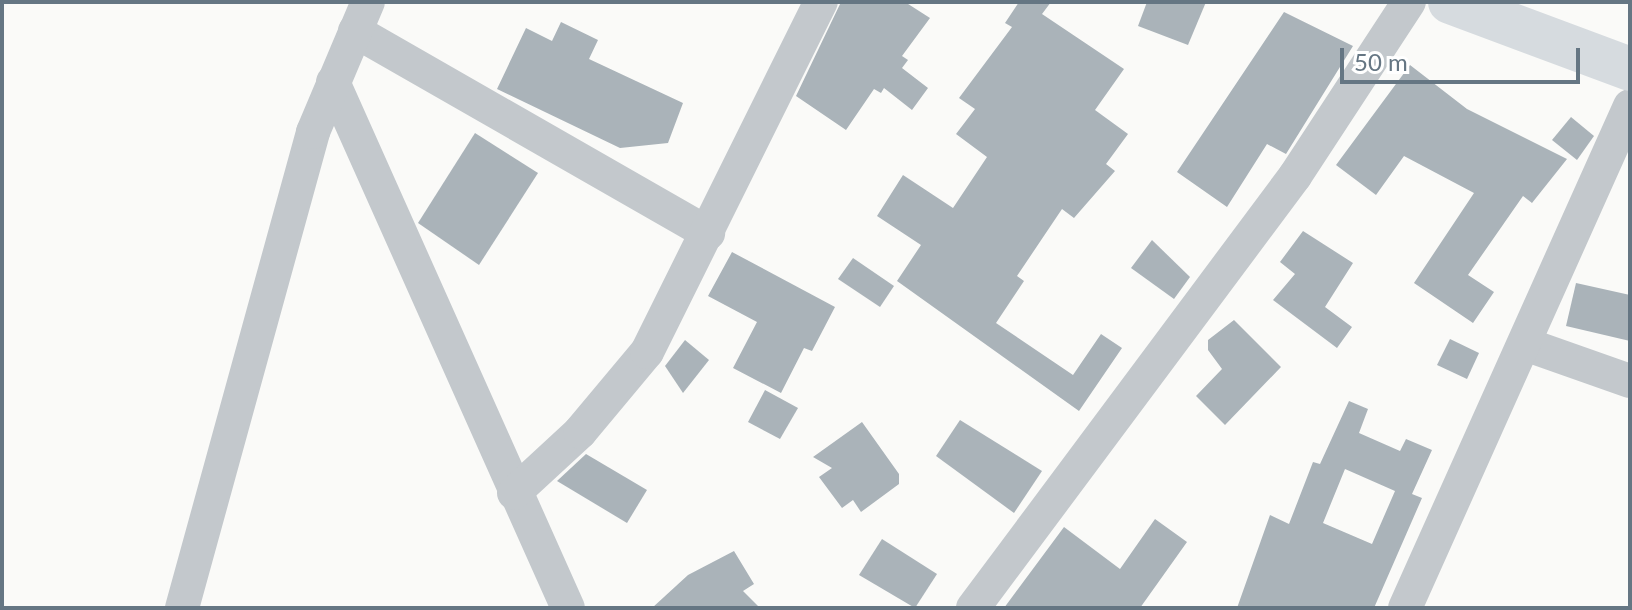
<!DOCTYPE html>
<style>
body{margin:0}
#map{position:relative;width:1632px;height:610px;overflow:hidden;background:#fafaf8;font-family:Lato,sans-serif}
div>[style]{position:absolute}
.building>*{inset:0;background:#aab3b9}
.street>*{height:34px;margin:-17px;padding:0 17px;transform-origin:17px;border-radius:17px;background:#c3c8cc}
.secondary>*{height:44px;margin:-22px;padding:0 22px;transform-origin:22px;border-radius:22px;background:#d6dbdf}
span{translate:-50% -50%;white-space:nowrap;text-align:center;line-height:1.15;-webkit-text-stroke:8px #fff;paint-order:stroke}
.frame{position:absolute;inset:0;border:4px solid #657683;pointer-events:none}
.scale{position:absolute;left:1340px;top:48px;width:240px;height:36px;box-sizing:border-box;border:4px solid #657683;border-top:0;padding-left:10px;font-size:24px;line-height:28px;white-space:nowrap;color:#657683;-webkit-text-stroke:6px #fff;paint-order:stroke}
</style>
<div id="map">
<div class="building">
<i style="clip-path:polygon(841px 2px,905px 2px,930px 18px,902px 56px,908px 60px,902px 68px,928px 88px,912px 110px,884px 88px,881px 93px,874px 89px,846px 130px,796px 96px)"></i>
<i style="clip-path:polygon(1019px 2px,1051px 2px,1042px 14px,1124px 69px,1095px 110px,1128px 134px,1106px 164px,1115px 171px,1074px 218px,1062px 209px,1017px 276px,1024px 281px,996px 323px,1073px 375px,1101px 334px,1122px 348px,1079px 411px,897px 281px,921px 245px,877px 216px,903px 175px,953px 208px,987px 157px,956px 134px,975px 109px,959px 98px,1012px 27px,1005px 23px)"></i>
<i style="clip-path:polygon(1147px 2px,1206px 2px,1188px 45px,1138px 26px)"></i>
<i style="clip-path:polygon(1284px 12px,1353px 46px,1286px 154px,1267px 144px,1227px 207px,1177px 172px)"></i>
<i style="clip-path:polygon(561px 22px,598px 40px,589px 59px,683px 103px,668px 143px,620px 148px,497px 89px,526px 28px,552px 41px)"></i>
<i style="clip-path:polygon(1410px 65px,1467px 109px,1567px 159px,1532px 203px,1523px 196px,1468px 275px,1494px 292px,1473px 323px,1414px 283px,1474px 193px,1404px 156px,1376px 195px,1336px 165px)"></i>
<i style="clip-path:polygon(1571px 117px,1594px 136px,1577px 160px,1552px 140px)"></i>
<i style="clip-path:polygon(475px 133px,538px 173px,479px 265px,418px 223px)"></i>
<i style="clip-path:polygon(1303px 231px,1353px 263px,1325px 307px,1352px 327px,1337px 348px,1273px 300px,1295px 274px,1280px 262px)"></i>
<i style="clip-path:polygon(1152px 240px,1190px 277px,1174px 299px,1131px 268px)"></i>
<i style="clip-path:polygon(732px 252px,835px 307px,812px 351px,804px 348px,781px 393px,733px 368px,757px 322px,708px 296px)"></i>
<i style="clip-path:polygon(853px 258px,894px 286px,880px 307px,838px 279px)"></i>
<i style="clip-path:polygon(1576px 283px,1630px 295px,1630px 341px,1566px 326px)"></i>
<i style="clip-path:polygon(1234px 320px,1281px 367px,1225px 425px,1196px 396px,1222px 369px,1208px 350px,1208px 340px)"></i>
<i style="clip-path:polygon(1450px 339px,1479px 353px,1467px 379px,1437px 365px)"></i>
<i style="clip-path:polygon(685px 340px,709px 360px,683px 393px,665px 366px)"></i>
<i style="clip-path:polygon(765px 390px,798px 408px,780px 439px,748px 422px)"></i>
<i style="clip-path:polygon(evenodd,1349px 401px,1368px 409px,1359px 433px,1400px 451px,1406px 439px,1432px 450px,1412px 494px,1422px 498px,1374px 608px,1237px 608px,1270px 515px,1289px 524px,1313px 462px,1320px 464px,1349px 401px,1345px 469px,1395px 491px,1372px 544px,1323px 523px,1345px 469px)"></i>
<i style="clip-path:polygon(960px 420px,1042px 471px,1014px 513px,936px 456px)"></i>
<i style="clip-path:polygon(862px 422px,899px 474px,899px 484px,861px 512px,853px 500px,842px 508px,819px 477px,832px 468px,813px 457px)"></i>
<i style="clip-path:polygon(586px 454px,647px 490px,627px 523px,557px 481px)"></i>
<i style="clip-path:polygon(1155px 519px,1187px 542px,1140px 608px,1004px 608px,1064px 527px,1120px 569px)"></i>
<i style="clip-path:polygon(882px 539px,937px 574px,915px 608px,859px 575px)"></i>
<i style="clip-path:polygon(734px 551px,754px 584px,743px 591px,760px 608px,652px 608px,688px 575px)"></i>
</div>
<div class="street">
<i style="left:355px;top:31px;width:407px;rotate:29.8deg"></i>
<i style="left:333px;top:82px;width:576px;rotate:65.93deg"></i>
<i style="left:1525px;top:344px;width:111px;rotate:19.4deg"></i>
<i style="left:514px;top:493px;width:90px;rotate:-42.7deg"></i>
<i style="left:580px;top:432px;width:104px;rotate:-50.1deg"></i>
<i style="left:647px;top:352px;width:391px;rotate:-63.6deg"></i>
<i style="left:182px;top:608px;width:494px;rotate:-74.6deg"></i>
<i style="left:313px;top:132px;width:141px;rotate:-67.1deg"></i>
<i style="left:973px;top:608px;width:539px;rotate:-53.3deg"></i>
<i style="left:1295px;top:176px;width:208px;rotate:-56.8deg"></i>
<i style="left:1405px;top:608px;width:550px;rotate:-65.86deg"></i>
</div>
<div class="secondary">
<i style="left:1450px;top:2px;width:192px;rotate:20.4deg"></i>
</div>
<div class="frame"></div>
<div class="scale">50 m</div>
</div>
